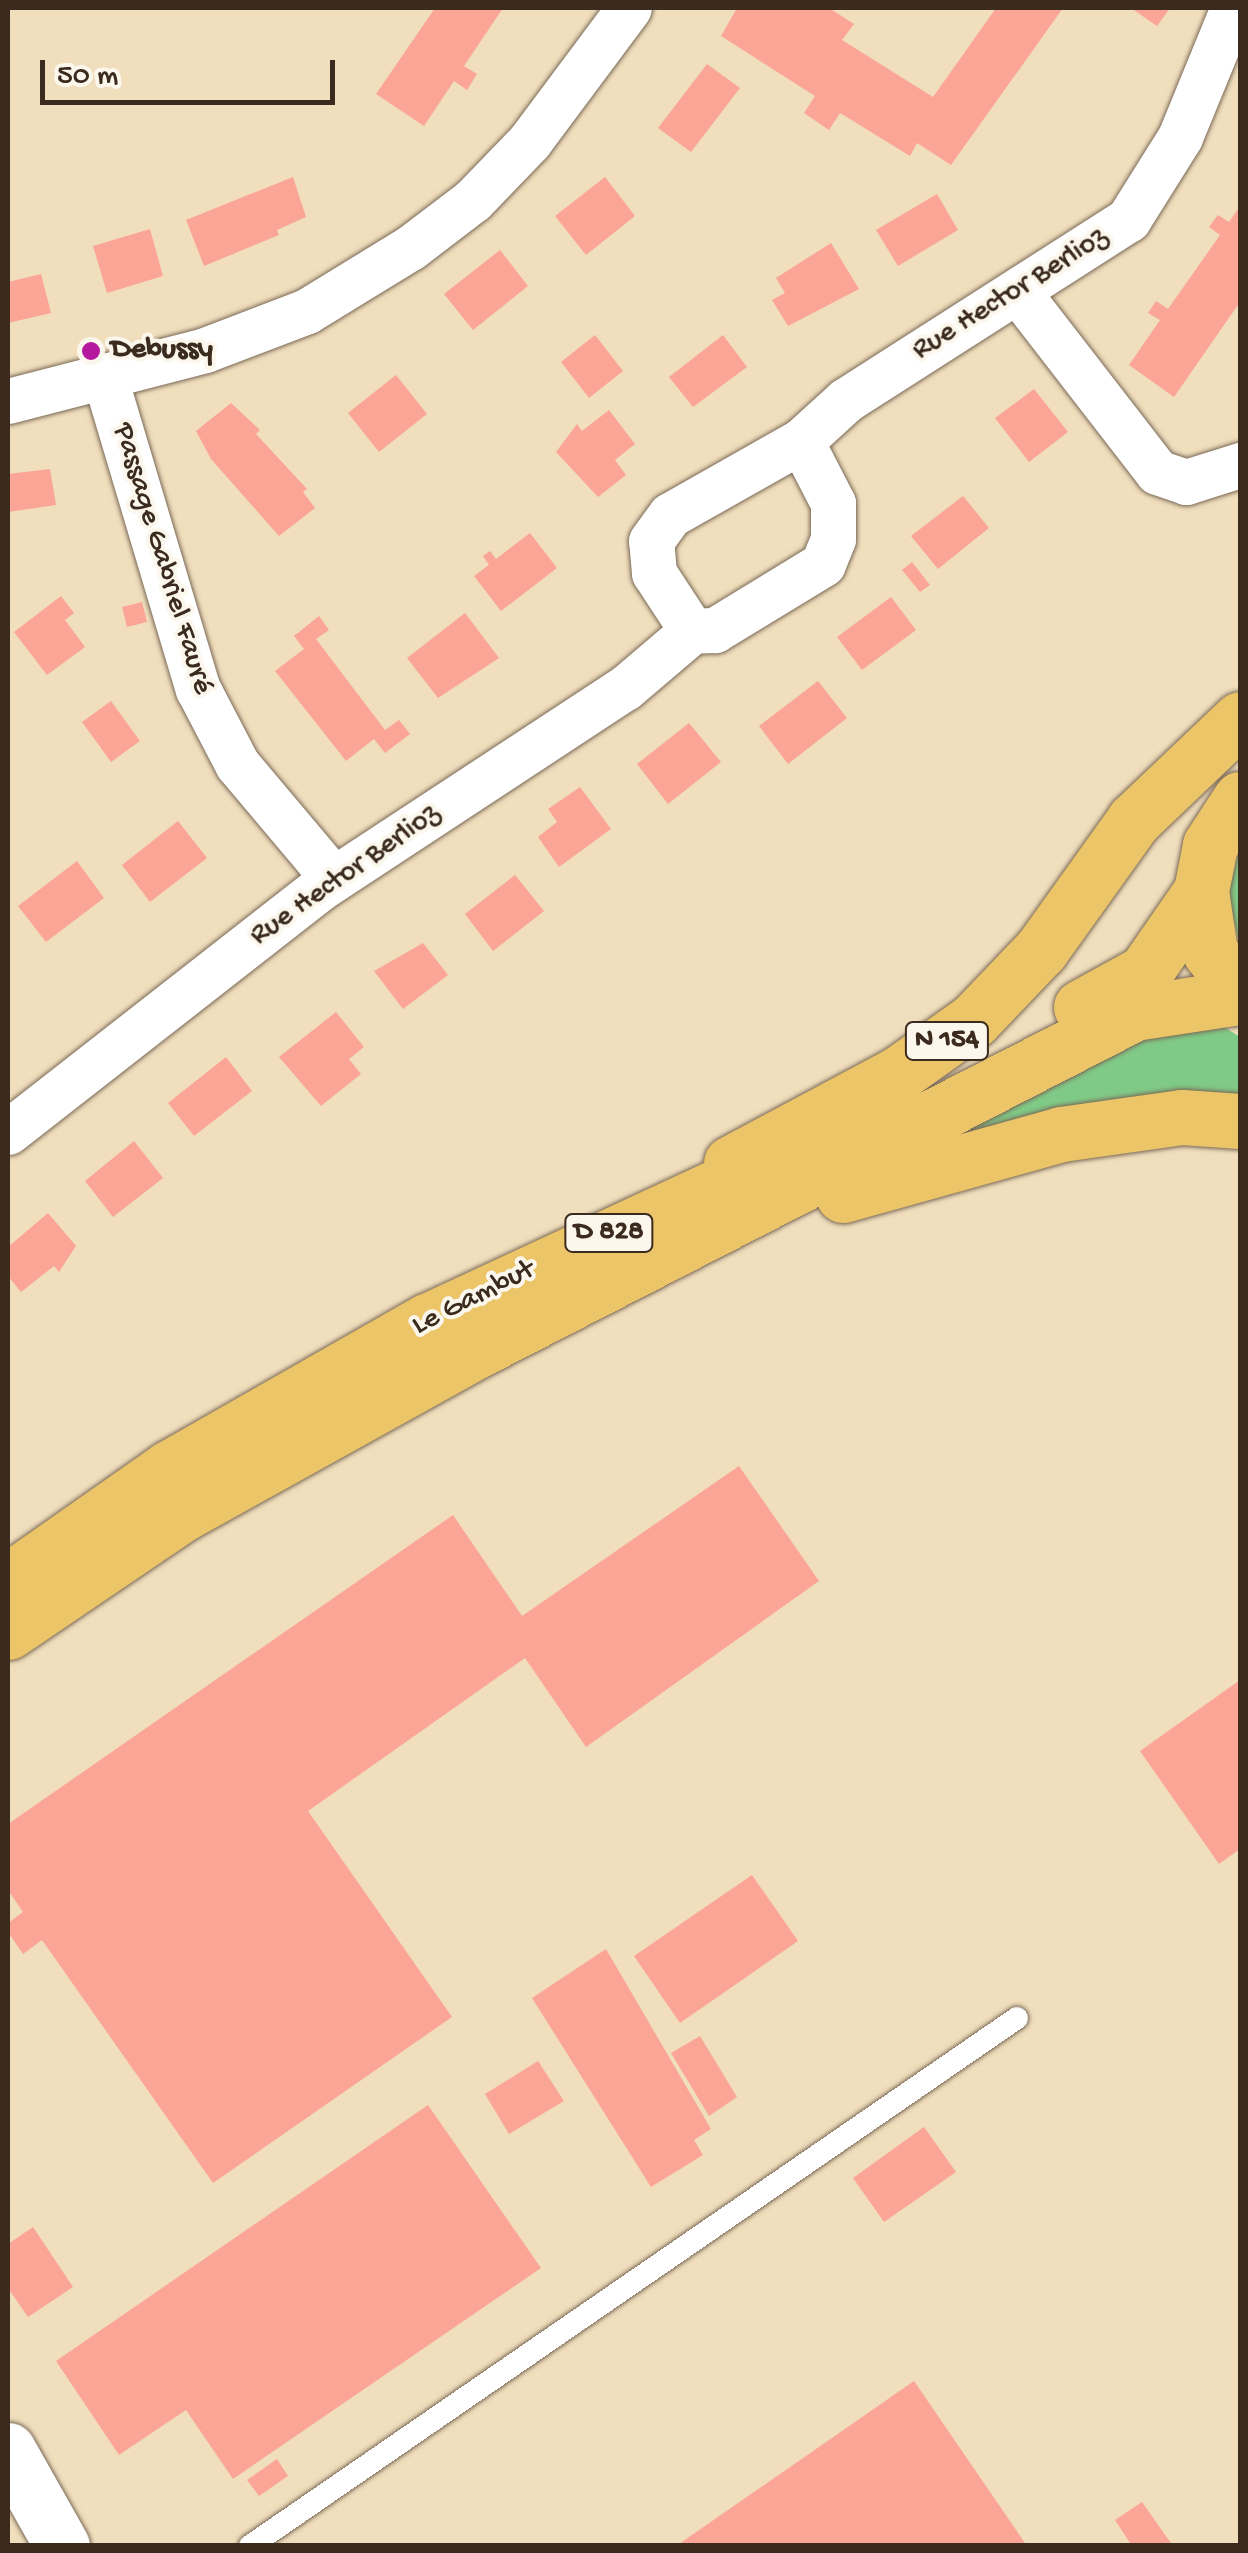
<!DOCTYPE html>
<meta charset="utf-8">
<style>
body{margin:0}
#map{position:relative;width:1248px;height:2553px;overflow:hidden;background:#f0debd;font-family:"Gochi Hand",sans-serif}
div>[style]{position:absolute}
.green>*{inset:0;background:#80ca87}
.building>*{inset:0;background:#fba596}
.roads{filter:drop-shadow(0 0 2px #7a6956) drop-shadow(0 0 2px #7a6956)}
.service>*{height:22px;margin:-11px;padding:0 11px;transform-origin:11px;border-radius:11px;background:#fff}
.minor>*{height:45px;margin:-22.5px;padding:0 22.5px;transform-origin:22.5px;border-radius:22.5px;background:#fff}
.tertiary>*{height:55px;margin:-27.5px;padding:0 27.5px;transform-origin:27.5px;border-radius:27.5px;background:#fff}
.primary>*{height:55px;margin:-27.5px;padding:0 27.5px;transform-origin:27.5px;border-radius:27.5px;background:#ecc569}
.dots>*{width:28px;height:28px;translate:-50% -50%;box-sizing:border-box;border:5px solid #fbf7ec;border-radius:50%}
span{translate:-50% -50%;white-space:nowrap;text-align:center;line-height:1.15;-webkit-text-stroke:8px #fbf7ec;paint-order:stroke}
.shield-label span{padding:2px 8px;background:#fbf7ec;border:2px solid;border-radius:8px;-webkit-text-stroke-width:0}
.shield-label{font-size:28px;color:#3b2a1e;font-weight:700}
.street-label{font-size:30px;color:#3b2a1e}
.poi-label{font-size:30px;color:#3b2a1e;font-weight:700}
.left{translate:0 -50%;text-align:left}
.frame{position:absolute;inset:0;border:10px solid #3b2a1e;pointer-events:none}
.scale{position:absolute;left:40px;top:60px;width:295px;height:45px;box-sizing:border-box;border:5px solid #3b2a1e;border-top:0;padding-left:12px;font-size:30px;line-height:35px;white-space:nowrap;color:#3b2a1e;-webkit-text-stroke:8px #fbf7ec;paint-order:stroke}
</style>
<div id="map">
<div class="green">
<i style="clip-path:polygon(1240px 846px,1240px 947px,1228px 895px)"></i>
<i style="clip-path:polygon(1218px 1023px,1240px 1037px,1240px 1100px,965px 1134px,952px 1128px,1141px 1027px)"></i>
</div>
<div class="building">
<i style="clip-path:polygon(435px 8px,503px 8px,464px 66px,477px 74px,467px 90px,454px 81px,424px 126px,376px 94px)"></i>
<i style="clip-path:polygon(737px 8px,829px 8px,854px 24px,842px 40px,933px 97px,996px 8px,1063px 8px,951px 165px,917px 143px,910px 156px,840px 113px,829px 130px,804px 113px,815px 96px,721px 36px)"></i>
<i style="clip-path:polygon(1131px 8px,1170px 8px,1157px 26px)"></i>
<i style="clip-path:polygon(707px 64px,740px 88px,691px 152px,658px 128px)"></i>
<i style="clip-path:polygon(293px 177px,306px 217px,277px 230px,279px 235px,204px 266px,186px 220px)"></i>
<i style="clip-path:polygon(605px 177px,635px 216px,586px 255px,555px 216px)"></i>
<i style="clip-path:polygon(937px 194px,958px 230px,898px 266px,876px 230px)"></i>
<i style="clip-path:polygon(1240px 206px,1240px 302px,1174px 397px,1129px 365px,1160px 320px,1148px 313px,1156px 301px,1168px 309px,1220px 235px,1209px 227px,1218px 215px,1229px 222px)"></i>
<i style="clip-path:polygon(150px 229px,163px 276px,107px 293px,93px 246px)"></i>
<i style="clip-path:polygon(831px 243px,859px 289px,788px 326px,772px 300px,785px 293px,776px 278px)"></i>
<i style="clip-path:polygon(500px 250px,528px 286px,473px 330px,444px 294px)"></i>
<i style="clip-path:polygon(41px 274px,51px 313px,8px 323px,8px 282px)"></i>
<i style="clip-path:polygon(595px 335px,623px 371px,589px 398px,561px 362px)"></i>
<i style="clip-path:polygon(723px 335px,747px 367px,693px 407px,669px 377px)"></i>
<i style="clip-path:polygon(396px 375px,427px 414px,379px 452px,348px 413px)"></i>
<i style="clip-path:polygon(1034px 389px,1068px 432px,1029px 462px,995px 418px)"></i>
<i style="clip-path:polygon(231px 403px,260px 430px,256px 434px,307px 489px,303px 492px,315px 508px,279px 536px,211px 459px,196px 431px)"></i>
<i style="clip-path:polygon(609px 410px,635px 444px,615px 460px,626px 475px,598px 497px,556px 452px,577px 424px,582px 431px)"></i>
<i style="clip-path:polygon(50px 469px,56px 505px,8px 512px,8px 474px)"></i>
<i style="clip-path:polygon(963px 496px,989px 528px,938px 569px,911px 536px)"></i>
<i style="clip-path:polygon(530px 533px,557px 568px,501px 611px,474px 576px,489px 565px,483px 556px,490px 551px,496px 559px)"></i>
<i style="clip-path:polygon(912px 562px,930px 585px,920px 592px,902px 570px)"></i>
<i style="clip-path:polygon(61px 596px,74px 613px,65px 620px,85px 647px,47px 675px,14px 632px)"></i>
<i style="clip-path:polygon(891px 597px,916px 630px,862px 670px,837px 637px)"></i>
<i style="clip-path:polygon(142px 602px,147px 622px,127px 627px,122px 607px)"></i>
<i style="clip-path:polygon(465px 613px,499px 658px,438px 698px,407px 658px)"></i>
<i style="clip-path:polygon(319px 616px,329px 630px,316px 639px,385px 730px,399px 720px,410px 734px,385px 753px,374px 739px,346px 761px,275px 671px,304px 649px,294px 636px)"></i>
<i style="clip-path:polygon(818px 681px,847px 718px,788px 764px,759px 726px)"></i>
<i style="clip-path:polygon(111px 701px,140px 741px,111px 762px,82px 722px)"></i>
<i style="clip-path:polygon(689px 723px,721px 762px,668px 804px,637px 764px)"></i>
<i style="clip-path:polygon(580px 787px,611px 829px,559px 867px,538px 837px,557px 822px,548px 809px)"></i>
<i style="clip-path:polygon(178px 821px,207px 858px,150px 902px,122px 865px)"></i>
<i style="clip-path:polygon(77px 861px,104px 898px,46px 942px,18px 906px)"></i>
<i style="clip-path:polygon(515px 875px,544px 911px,493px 951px,465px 914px)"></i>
<i style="clip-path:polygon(423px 943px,448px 975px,403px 1009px,374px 971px)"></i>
<i style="clip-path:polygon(336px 1012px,364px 1047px,349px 1059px,361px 1074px,321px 1106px,279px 1057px)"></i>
<i style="clip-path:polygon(226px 1057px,252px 1091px,194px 1136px,168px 1103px)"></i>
<i style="clip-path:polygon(134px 1141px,163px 1178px,113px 1217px,85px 1181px)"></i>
<i style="clip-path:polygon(48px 1213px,76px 1246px,59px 1272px,54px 1266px,21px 1292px,8px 1276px,8px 1247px)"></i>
<i style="clip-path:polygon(739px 1466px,819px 1581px,586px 1747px,525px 1658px,308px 1811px,452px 2017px,213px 2183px,42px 1940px,23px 1954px,8px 1932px,8px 1923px,23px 1912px,8px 1890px,8px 1824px,453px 1515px,522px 1616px)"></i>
<i style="clip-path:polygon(1240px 1680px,1240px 1849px,1219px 1864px,1140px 1751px)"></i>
<i style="clip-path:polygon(752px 1875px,798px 1941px,680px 2023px,634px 1956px)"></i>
<i style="clip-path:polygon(606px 1949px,711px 2129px,694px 2140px,703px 2155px,651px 2187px,532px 1998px)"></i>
<i style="clip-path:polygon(700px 2036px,737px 2097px,709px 2116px,671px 2053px)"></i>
<i style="clip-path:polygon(538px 2061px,564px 2101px,509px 2134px,485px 2094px)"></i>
<i style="clip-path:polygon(428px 2105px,541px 2268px,233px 2479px,186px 2410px,119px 2455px,56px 2361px)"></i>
<i style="clip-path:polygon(924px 2127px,956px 2172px,884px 2222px,853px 2178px)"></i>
<i style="clip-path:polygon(33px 2227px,73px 2287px,28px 2317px,8px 2288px,8px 2244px)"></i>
<i style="clip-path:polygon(914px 2381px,1027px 2546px,676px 2546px)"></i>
<i style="clip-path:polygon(277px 2459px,288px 2476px,259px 2496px,247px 2480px)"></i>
<i style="clip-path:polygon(1142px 2502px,1173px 2546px,1132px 2546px,1115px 2520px)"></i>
</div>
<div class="roads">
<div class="service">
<i style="left:250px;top:2546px;width:931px;rotate:-34.54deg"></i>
</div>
<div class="minor">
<i style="left:1018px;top:292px;width:227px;rotate:52.3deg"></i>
<i style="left:1157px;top:472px;width:31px;rotate:19deg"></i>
<i style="left:1186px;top:482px;width:57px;rotate:-17.5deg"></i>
<i style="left:105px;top:378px;width:325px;rotate:73.4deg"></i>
<i style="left:198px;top:689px;width:85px;rotate:62.5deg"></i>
<i style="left:237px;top:764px;width:150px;rotate:49.9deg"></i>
<i style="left:8px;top:401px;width:203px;rotate:-14.5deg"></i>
<i style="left:205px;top:350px;width:109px;rotate:-20.9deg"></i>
<i style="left:307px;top:311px;width:121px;rotate:-31.5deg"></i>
<i style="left:410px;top:248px;width:79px;rotate:-37.3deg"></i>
<i style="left:473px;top:200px;width:81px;rotate:-46deg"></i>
<i style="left:529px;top:142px;width:167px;rotate:-53.3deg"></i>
<i style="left:801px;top:441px;width:70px;rotate:62.7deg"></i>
<i style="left:833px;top:503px;width:36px;rotate:90deg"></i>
<i style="left:833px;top:539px;width:27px;rotate:112deg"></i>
<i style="left:823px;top:564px;width:127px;rotate:148.6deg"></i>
<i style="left:715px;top:630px;width:23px;rotate:178deg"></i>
<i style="left:692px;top:631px;width:69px;rotate:-123.2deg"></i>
<i style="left:654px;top:573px;width:32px;rotate:-95deg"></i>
<i style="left:651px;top:541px;width:32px;rotate:-54deg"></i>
<i style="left:670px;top:515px;width:150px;rotate:-29.5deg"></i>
<i style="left:801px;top:441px;width:61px;rotate:-42.3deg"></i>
<i style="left:846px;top:400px;width:335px;rotate:-32.6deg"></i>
<i style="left:1128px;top:220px;width:98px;rotate:-57.9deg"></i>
<i style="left:1180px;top:137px;width:139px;rotate:-67.7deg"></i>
<i style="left:8px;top:1132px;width:396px;rotate:-38deg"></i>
<i style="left:320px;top:888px;width:365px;rotate:-33.3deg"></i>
<i style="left:625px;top:688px;width:88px;rotate:-40.4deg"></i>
</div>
<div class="tertiary">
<i style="left:8px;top:2450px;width:110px;rotate:60.6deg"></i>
</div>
<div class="primary">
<i style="left:1240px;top:799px;width:55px;rotate:123.1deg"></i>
<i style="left:1210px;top:845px;width:47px;rotate:101.1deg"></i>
<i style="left:1201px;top:891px;width:62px;rotate:81.6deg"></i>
<i style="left:1210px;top:952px;width:49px;rotate:52.4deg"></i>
<i style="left:1081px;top:1007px;width:73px;rotate:-28.7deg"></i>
<i style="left:1145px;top:972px;width:98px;rotate:-55.3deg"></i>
<i style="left:731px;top:1163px;width:189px;rotate:-28.1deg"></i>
<i style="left:898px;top:1074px;width:93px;rotate:-35.4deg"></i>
<i style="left:974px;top:1020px;width:97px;rotate:-46.3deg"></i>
<i style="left:1041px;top:950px;width:160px;rotate:-54.4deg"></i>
<i style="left:1134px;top:820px;width:146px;rotate:-43.6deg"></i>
<i style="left:843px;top:1195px;width:226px;rotate:-15.6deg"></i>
<i style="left:1061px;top:1134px;width:122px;rotate:-8deg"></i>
<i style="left:1182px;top:1117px;width:58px;rotate:3.9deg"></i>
<i style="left:8px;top:1581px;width:197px;rotate:-35.1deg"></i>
<i style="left:169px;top:1468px;width:297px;rotate:-29.7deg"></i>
<i style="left:427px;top:1321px;width:385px;rotate:-24.9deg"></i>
<i style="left:8px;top:1632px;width:212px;rotate:-34.1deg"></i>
<i style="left:184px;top:1513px;width:338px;rotate:-29deg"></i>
<i style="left:480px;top:1349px;width:736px;rotate:-27.16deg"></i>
<i style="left:1135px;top:1013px;width:106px;rotate:-8.7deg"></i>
</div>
</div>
<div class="dots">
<i style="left:91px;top:351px;background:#b5179e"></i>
</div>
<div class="shield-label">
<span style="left:947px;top:1041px">N 154</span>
<span style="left:609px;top:1233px">D 828</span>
</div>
<div class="street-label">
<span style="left:1011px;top:295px;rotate:-32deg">Rue Hector Berlioz</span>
<span style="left:161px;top:559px;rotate:73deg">Passage Gabriel Fauré</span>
<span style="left:346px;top:876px;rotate:-35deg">Rue Hector Berlioz</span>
<span style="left:474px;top:1299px;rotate:-27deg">Le Gambut</span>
</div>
<div class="poi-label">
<span class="left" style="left:111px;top:351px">Debussy</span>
</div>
<div class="frame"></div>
<div class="scale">50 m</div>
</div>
